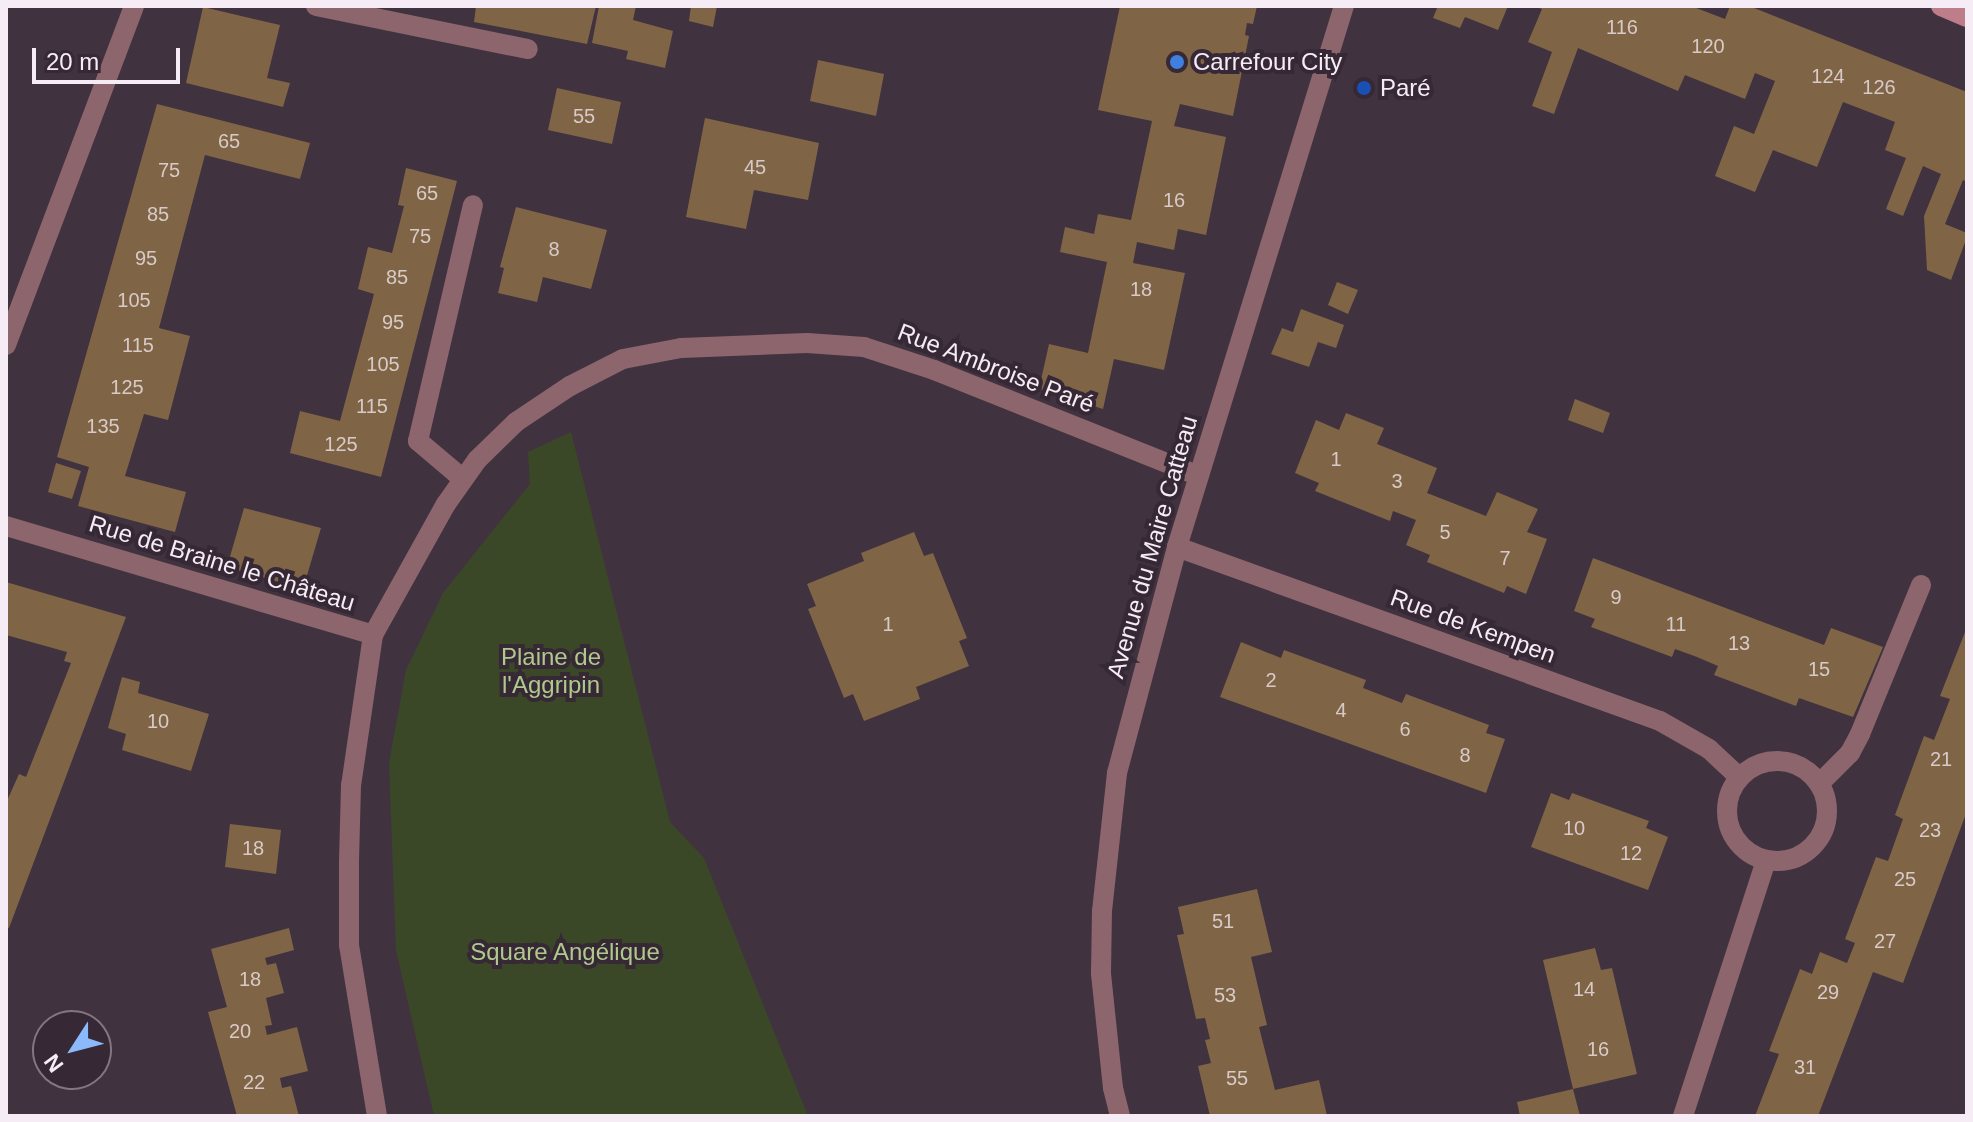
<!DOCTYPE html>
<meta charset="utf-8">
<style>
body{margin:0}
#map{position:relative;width:1973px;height:1122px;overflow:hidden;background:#413240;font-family:Helvetica,sans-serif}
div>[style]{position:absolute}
.green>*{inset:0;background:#3b4828}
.building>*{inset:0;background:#7f6545}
.lane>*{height:20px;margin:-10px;padding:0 10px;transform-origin:10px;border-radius:10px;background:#8d656c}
.street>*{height:20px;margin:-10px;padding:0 10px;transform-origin:10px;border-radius:10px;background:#8d656c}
.street>.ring{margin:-10px;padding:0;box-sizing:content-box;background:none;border:20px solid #8d656c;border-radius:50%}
.secondary>*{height:20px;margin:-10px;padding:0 10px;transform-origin:10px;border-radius:10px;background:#bd7e89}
.dots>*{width:22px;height:22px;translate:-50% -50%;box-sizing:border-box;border:4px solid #362835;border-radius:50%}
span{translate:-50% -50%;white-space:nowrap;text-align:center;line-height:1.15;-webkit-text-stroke:8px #362835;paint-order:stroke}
.number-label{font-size:20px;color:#d8cac9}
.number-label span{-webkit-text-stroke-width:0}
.poi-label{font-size:24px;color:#f6ecf5}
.left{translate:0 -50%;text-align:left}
.street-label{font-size:24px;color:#f6ecf5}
.park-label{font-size:24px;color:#afc98c}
.frame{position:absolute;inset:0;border:8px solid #f6ecf5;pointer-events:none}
.north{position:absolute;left:32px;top:1010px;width:80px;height:80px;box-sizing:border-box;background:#362835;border:2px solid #837682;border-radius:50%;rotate:234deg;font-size:22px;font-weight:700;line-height:32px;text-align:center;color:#f6ecf5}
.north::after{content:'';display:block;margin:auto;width:28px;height:36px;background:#8cb9fc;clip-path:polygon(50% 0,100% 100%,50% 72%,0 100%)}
.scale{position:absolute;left:32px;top:48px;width:148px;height:36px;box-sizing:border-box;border:4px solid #f6ecf5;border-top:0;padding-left:10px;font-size:24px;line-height:28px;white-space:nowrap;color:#f6ecf5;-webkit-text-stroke:6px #362835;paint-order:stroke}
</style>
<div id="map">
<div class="green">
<i style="clip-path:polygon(571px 432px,670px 822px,704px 858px,808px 1116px,434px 1116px,396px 950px,389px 763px,406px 670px,443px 593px,530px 484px,528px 452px)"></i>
</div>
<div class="building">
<i style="clip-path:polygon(476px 6px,596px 6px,587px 44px,474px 22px)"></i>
<i style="clip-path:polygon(599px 6px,636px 6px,633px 20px,673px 31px,665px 68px,626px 59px,628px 51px,592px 43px)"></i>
<i style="clip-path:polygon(691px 6px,717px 6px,713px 27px,689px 21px)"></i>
<i style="clip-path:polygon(1120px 6px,1257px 6px,1253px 24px,1247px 23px,1245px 35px,1249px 36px,1233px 116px,1180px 104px,1174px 126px,1226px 137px,1206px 235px,1178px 229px,1174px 250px,1137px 242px,1133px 263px,1185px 273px,1164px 370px,1114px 359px,1103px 409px,1039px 389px,1049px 344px,1088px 353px,1107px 262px,1060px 252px,1065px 227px,1094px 234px,1098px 214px,1131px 220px,1152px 121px,1098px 110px)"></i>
<i style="clip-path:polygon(1438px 6px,1508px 6px,1498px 30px,1465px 17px,1460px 28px,1433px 18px)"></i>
<i style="clip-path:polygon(1534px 6px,1691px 6px,1725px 19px,1730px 6px,1749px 6px,1967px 92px,1967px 182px,1963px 180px,1945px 224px,1967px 233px,1967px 237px,1951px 280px,1927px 270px,1924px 216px,1941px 174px,1923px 166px,1903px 216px,1886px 209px,1906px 158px,1885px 150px,1895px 122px,1843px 102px,1817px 167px,1773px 150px,1755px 192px,1715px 176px,1734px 126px,1754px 134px,1775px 81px,1755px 73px,1745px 99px,1685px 75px,1678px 91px,1578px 48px,1554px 114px,1532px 106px,1552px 52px,1528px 42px,1542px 9px)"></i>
<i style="clip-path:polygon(203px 7px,280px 25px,267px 78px,290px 83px,283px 107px,186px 83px)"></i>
<i style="clip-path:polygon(818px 60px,884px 74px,876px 116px,810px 101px)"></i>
<i style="clip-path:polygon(557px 88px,621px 102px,612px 144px,548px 130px)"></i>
<i style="clip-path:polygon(157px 104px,310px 143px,300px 179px,205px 155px,159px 328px,190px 336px,168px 420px,144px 414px,125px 476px,186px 492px,175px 532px,78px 506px,89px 467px,57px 457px)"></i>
<i style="clip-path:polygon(705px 118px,819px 143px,808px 200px,754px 190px,746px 229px,686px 217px)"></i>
<i style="clip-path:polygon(406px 168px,457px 181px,381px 477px,290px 453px,300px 411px,340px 421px,374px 294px,358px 289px,368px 247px,392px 253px,404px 206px,398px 205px)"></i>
<i style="clip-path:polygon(516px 207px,607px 230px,591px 289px,543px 277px,537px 302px,498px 293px,504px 268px,500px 267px)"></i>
<i style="clip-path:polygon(1337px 282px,1358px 290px,1348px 314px,1328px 305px)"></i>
<i style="clip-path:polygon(1301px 309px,1344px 325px,1336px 348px,1318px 342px,1309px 367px,1271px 354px,1282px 328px,1293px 332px)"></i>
<i style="clip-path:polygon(1575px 399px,1610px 413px,1603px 433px,1568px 420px)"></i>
<i style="clip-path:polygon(1346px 413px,1384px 428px,1377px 444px,1437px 468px,1427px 493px,1486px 516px,1497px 492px,1538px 509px,1527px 532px,1547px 539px,1526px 594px,1507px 586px,1504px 593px,1427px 562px,1430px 555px,1406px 545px,1416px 520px,1393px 511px,1390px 521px,1315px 491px,1319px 483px,1295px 473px,1316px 420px,1339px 430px)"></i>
<i style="clip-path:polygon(56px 463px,81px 471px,72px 499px,48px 492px)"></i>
<i style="clip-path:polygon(244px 508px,321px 528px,303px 589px,227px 567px)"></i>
<i style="clip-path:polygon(914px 532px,924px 556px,933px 553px,967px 638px,959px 641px,969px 666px,916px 687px,920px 699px,864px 721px,853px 694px,844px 698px,808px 609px,816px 606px,807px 584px,864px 561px,861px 553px)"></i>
<i style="clip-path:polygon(1593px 558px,1824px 645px,1831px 628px,1883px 647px,1853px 717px,1799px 698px,1796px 706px,1714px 675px,1718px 666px,1697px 657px,1675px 649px,1672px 657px,1591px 627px,1595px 619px,1574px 611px)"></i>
<i style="clip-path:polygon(6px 582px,126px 617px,9px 928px,6px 927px,6px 803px,19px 774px,26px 777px,71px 663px,64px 661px,67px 652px,6px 635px)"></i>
<i style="clip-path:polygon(1967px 627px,1967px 811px,1903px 983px,1873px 972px,1818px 1116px,1755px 1116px,1779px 1054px,1769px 1051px,1800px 969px,1812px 974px,1820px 952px,1847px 963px,1855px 943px,1845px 939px,1876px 857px,1888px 861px,1903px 819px,1895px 815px,1924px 736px,1934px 740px,1950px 699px,1940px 696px)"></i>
<i style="clip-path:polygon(1241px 642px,1281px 658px,1284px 650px,1366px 680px,1363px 688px,1402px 703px,1406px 694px,1489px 725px,1486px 733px,1505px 739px,1486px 793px,1220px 697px)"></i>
<i style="clip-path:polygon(122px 677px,140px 682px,138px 693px,209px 714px,191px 771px,122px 750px,126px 734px,108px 728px)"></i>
<i style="clip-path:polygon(1551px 793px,1569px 800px,1572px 793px,1649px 821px,1646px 828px,1668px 837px,1648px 890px,1531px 847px)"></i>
<i style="clip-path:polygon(230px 824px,281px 830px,276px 874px,225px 867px)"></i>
<i style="clip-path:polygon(1257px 889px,1272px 952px,1251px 957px,1267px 1025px,1259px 1027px,1275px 1090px,1319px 1080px,1327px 1116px,1210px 1116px,1198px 1066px,1211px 1063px,1205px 1040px,1210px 1039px,1205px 1018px,1196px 1019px,1177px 935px,1184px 934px,1178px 907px)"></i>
<i style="clip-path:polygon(289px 928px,294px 950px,265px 958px,267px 965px,276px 963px,284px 993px,266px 998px,272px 1025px,265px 1026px,267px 1035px,297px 1027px,308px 1071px,280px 1078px,282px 1088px,291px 1086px,299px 1116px,237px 1116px,208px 1012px,227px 1007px,211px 949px)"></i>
<i style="clip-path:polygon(1595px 948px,1601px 970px,1612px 968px,1637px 1074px,1573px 1089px,1543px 960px)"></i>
<i style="clip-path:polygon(1573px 1089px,1580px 1116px,1520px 1116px,1517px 1102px)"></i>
</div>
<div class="lane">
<i style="left:316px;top:6px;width:216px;rotate:11.5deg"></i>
<i style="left:463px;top:479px;width:59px;rotate:-139.8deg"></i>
<i style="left:418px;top:441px;width:242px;rotate:-76.9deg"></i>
</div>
<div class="street">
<i style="left:6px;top:345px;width:362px;rotate:-69.3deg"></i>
<i style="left:6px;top:526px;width:383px;rotate:16.5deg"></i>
<i style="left:373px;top:635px;width:152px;rotate:98.3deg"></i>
<i style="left:351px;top:785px;width:76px;rotate:91.5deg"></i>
<i style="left:349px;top:861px;width:84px;rotate:90deg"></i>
<i style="left:349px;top:945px;width:173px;rotate:80.7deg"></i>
<i style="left:1177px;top:547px;width:513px;rotate:19.81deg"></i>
<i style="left:1660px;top:721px;width:56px;rotate:29.7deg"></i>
<i style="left:1709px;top:749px;width:41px;rotate:43deg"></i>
<i style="left:373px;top:635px;width:150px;rotate:-60.9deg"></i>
<i style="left:446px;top:504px;width:54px;rotate:-54.8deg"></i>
<i style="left:477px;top:460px;width:54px;rotate:-44.3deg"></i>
<i style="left:516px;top:422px;width:65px;rotate:-33.7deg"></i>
<i style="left:570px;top:386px;width:59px;rotate:-27deg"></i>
<i style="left:623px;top:359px;width:59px;rotate:-10.7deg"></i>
<i style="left:681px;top:348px;width:126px;rotate:-2.3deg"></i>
<i style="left:807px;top:343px;width:57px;rotate:4deg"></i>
<i style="left:864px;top:347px;width:74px;rotate:18.2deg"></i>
<i style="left:934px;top:370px;width:285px;rotate:21.8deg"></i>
<i class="ring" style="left:1727px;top:761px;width:80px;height:80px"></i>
<i style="left:1819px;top:784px;width:44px;rotate:-45deg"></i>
<i style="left:1850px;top:753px;width:21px;rotate:-62deg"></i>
<i style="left:1860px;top:734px;width:161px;rotate:-67.7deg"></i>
<i style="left:1120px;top:1116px;width:29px;rotate:-104deg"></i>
<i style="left:1113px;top:1088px;width:116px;rotate:-96deg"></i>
<i style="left:1101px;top:973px;width:62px;rotate:-89.1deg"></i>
<i style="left:1102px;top:911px;width:139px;rotate:-83.8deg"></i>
<i style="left:1117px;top:773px;width:234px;rotate:-75.1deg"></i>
<i style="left:1177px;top:547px;width:566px;rotate:-72.85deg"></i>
<i style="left:1683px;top:1116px;width:269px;rotate:-72deg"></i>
</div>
<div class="secondary">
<i style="left:1941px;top:6px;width:28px;rotate:23deg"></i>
</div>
<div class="dots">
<i style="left:1177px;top:62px;background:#3f7fe0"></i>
<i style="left:1364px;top:88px;background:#1a4fb4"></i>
</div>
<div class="number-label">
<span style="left:1622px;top:27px">116</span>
<span style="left:1708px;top:46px">120</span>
<span style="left:1828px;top:76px">124</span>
<span style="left:1879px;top:87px">126</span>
<span style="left:584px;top:116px">55</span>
<span style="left:229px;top:141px">65</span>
<span style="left:755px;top:167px">45</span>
<span style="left:169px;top:170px">75</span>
<span style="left:427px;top:193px">65</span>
<span style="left:1174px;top:200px">16</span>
<span style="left:158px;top:214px">85</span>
<span style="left:420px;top:236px">75</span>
<span style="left:554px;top:249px">8</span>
<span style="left:146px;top:258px">95</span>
<span style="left:397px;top:277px">85</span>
<span style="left:1141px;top:289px">18</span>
<span style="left:134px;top:300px">105</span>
<span style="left:393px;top:322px">95</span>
<span style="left:138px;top:345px">115</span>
<span style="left:383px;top:364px">105</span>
<span style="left:127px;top:387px">125</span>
<span style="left:372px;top:406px">115</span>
<span style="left:103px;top:426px">135</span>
<span style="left:341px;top:444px">125</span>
<span style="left:1336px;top:459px">1</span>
<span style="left:1397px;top:481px">3</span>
<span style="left:1445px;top:532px">5</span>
<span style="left:1505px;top:558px">7</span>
<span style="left:1616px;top:597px">9</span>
<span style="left:888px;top:624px">1</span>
<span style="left:1676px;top:624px">11</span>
<span style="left:1739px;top:643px">13</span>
<span style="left:1819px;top:669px">15</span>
<span style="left:1271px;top:680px">2</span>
<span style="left:1341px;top:710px">4</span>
<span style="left:158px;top:721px">10</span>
<span style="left:1405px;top:729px">6</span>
<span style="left:1465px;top:755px">8</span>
<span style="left:1941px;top:759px">21</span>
<span style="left:1574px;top:828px">10</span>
<span style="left:1930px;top:830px">23</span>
<span style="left:253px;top:848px">18</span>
<span style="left:1631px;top:853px">12</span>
<span style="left:1905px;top:879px">25</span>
<span style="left:1223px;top:921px">51</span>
<span style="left:1885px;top:941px">27</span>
<span style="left:250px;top:979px">18</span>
<span style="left:1584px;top:989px">14</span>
<span style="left:1828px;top:992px">29</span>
<span style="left:1225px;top:995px">53</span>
<span style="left:240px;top:1031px">20</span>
<span style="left:1598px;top:1049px">16</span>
<span style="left:1805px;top:1067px">31</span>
<span style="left:1237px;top:1078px">55</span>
<span style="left:254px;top:1082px">22</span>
</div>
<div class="poi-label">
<span class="left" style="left:1193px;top:62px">Carrefour City</span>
<span class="left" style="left:1380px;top:88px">Paré</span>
</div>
<div class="street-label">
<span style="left:996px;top:368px;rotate:21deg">Rue Ambroise Paré</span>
<span style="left:1152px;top:547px;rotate:-74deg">Avenue du Maire Catteau</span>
<span style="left:222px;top:563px;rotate:17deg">Rue de Braine le Château</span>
<span style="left:1473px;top:626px;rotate:20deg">Rue de Kempen</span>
</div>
<div class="park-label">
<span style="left:551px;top:671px">Plaine de<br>l'Aggripin</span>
<span style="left:565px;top:952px">Square Angélique</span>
</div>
<div class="frame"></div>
<div class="north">N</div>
<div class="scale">20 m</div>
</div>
